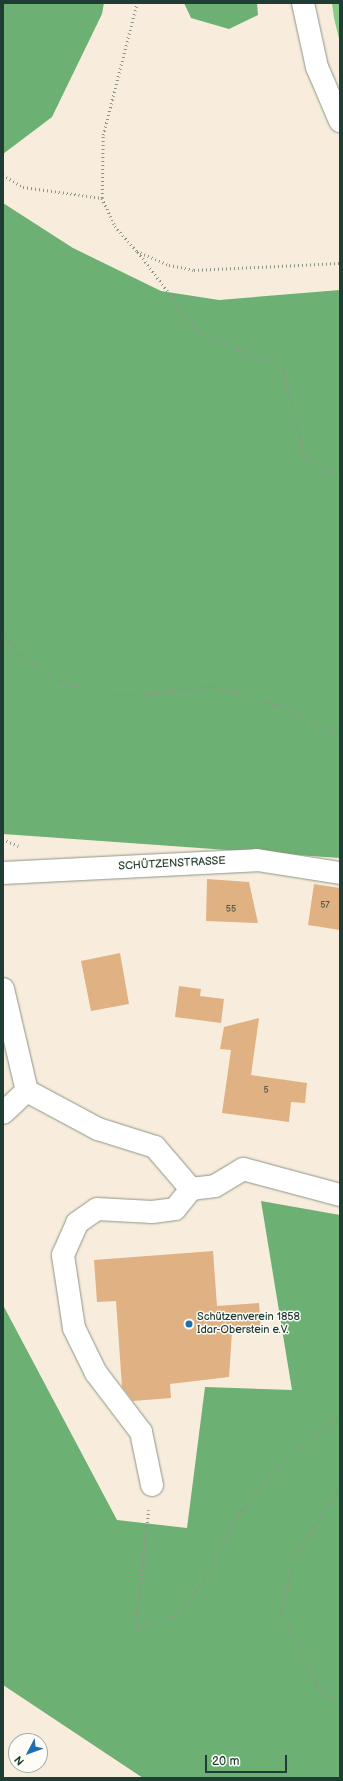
<!DOCTYPE html>
<meta charset="utf-8">
<style>
body{margin:0}
#map{position:relative;width:343px;height:1781px;overflow:hidden;background:#f8eddc;font-family:"Balsamiq Sans",sans-serif}
div>[style]{position:absolute}
.green>*{inset:0;background:#87cc86}
.forest>*{inset:0;background:#6db073}
.building>*{inset:0;background:#e0b283}
.path>*{height:2.5px;margin-top:-1.25px;transform-origin:0;background:repeating-linear-gradient(90deg,#8c9588 0 1px,transparent 0 4px)}
.roads{filter:drop-shadow(0 0 1px #8c9588) drop-shadow(0 0 1px #8c9588)}
.minor>*{height:22px;margin:-11px;padding:0 11px;transform-origin:11px;border-radius:11px;background:#fff}
.dots>*{width:11px;height:11px;translate:-50% -50%;box-sizing:border-box;border:2px solid #fdfcf7;border-radius:50%}
span{translate:-50% -50%;white-space:nowrap;text-align:center;line-height:1.15;-webkit-text-stroke:3px #fdfcf7;paint-order:stroke}
.number-label{font-size:9px;color:#4f5a48}
.number-label span{-webkit-text-stroke-width:0}
.street-label{font-size:11px;color:#1f3d34}
.poi-label{font-size:11px;color:#1f3d34}
.left{translate:0 -50%;text-align:left}
.frame{position:absolute;inset:0;border:4px solid #1f3d34;pointer-events:none}
.north{position:absolute;left:8px;top:1733px;width:40px;height:40px;box-sizing:border-box;background:#fdfcf7;border:1px solid #a4b0a9;border-radius:50%;rotate:229deg;font-size:11px;font-weight:700;line-height:16px;text-align:center;color:#1f3d34}
.north::after{content:'';display:block;margin:auto;width:14px;height:18px;background:#1f6fb2;clip-path:polygon(50% 0,100% 100%,50% 72%,0 100%)}
.scale{position:absolute;left:205px;top:1755px;width:82px;height:18px;box-sizing:border-box;border:2px solid #1f3d34;border-top:0;padding-left:5px;font-size:12px;line-height:14px;white-space:nowrap;color:#1f3d34;-webkit-text-stroke:3px #fdfcf7;paint-order:stroke}
</style>
<div id="map">
<div class="green">
<i style="clip-path:polygon(332px 3px,340px 3px,340px 43px,334px 18px)"></i>
</div>
<div class="forest">
<i style="clip-path:polygon(3px 3px,104px 3px,102px 14px,52px 117px,3px 154px)"></i>
<i style="clip-path:polygon(184px 3px,257px 3px,258px 15px,229px 29px,191px 18px)"></i>
<i style="clip-path:polygon(3px 203px,73px 248px,161px 291px,219px 300px,340px 290px,340px 858px,3px 834px)"></i>
<i style="clip-path:polygon(261px 1201px,340px 1215px,340px 1778px,143px 1778px,3px 1685px,3px 1305px,117px 1520px,187px 1528px,205px 1387px,292px 1390px)"></i>
</div>
<div class="building">
<i style="clip-path:polygon(207px 879px,249px 882px,258px 923px,206px 921px)"></i>
<i style="clip-path:polygon(314px 884px,340px 888px,340px 930px,308px 925px)"></i>
<i style="clip-path:polygon(120px 953px,129px 1004px,91px 1011px,81px 961px)"></i>
<i style="clip-path:polygon(179px 986px,201px 989px,200px 996px,224px 999px,221px 1023px,175px 1017px)"></i>
<i style="clip-path:polygon(259px 1018px,251px 1075px,307px 1083px,305px 1103px,291px 1102px,289px 1122px,222px 1113px,231px 1050px,220px 1049px,224px 1027px)"></i>
<i style="clip-path:polygon(213px 1251px,217px 1306px,259px 1303px,261px 1329px,232px 1332px,229px 1377px,170px 1384px,171px 1398px,133px 1401px,122px 1387px,116px 1301px,97px 1302px,94px 1260px)"></i>
</div>
<div class="path">
<i style="left:3px;top:175px;width:23px;rotate:31deg"></i>
<i style="left:23px;top:187px;width:80px;rotate:7.9deg"></i>
<i style="left:102px;top:198px;width:31px;rotate:65deg"></i>
<i style="left:115px;top:226px;width:33px;rotate:49deg"></i>
<i style="left:137px;top:251px;width:35px;rotate:24deg"></i>
<i style="left:169px;top:265px;width:25px;rotate:11deg"></i>
<i style="left:194px;top:270px;width:146px;rotate:-2.7deg"></i>
<i style="left:102px;top:198px;width:63px;rotate:-89.1deg"></i>
<i style="left:103px;top:135px;width:136px;rotate:-75.6deg"></i>
<i style="left:138px;top:252px;width:99px;rotate:52.8deg"></i>
<i style="left:198px;top:331px;width:93px;rotate:23.5deg"></i>
<i style="left:283px;top:368px;width:93px;rotate:76.3deg"></i>
<i style="left:305px;top:458px;width:39px;rotate:27deg"></i>
<i style="left:3px;top:634px;width:25px;rotate:50deg"></i>
<i style="left:19px;top:653px;width:44px;rotate:35.8deg"></i>
<i style="left:55px;top:679px;width:44px;rotate:18.4deg"></i>
<i style="left:97px;top:693px;width:49px;rotate:2.3deg"></i>
<i style="left:146px;top:695px;width:66px;rotate:-8.7deg"></i>
<i style="left:211px;top:685px;width:76px;rotate:16.8deg"></i>
<i style="left:284px;top:707px;width:63px;rotate:27.4deg"></i>
<i style="left:3px;top:839px;width:17px;rotate:24deg"></i>
<i style="left:340px;top:1487px;width:83px;rotate:122.2deg"></i>
<i style="left:296px;top:1557px;width:55px;rotate:105.8deg"></i>
<i style="left:281px;top:1610px;width:87px;rotate:64deg"></i>
<i style="left:319px;top:1688px;width:27px;rotate:39deg"></i>
<i style="left:149px;top:1510px;width:119px;rotate:96.3deg"></i>
<i style="left:136px;top:1628px;width:42px;rotate:-16.7deg"></i>
<i style="left:176px;top:1616px;width:36px;rotate:-52deg"></i>
<i style="left:198px;top:1588px;width:90px;rotate:-60.6deg"></i>
<i style="left:242px;top:1510px;width:72px;rotate:-49deg"></i>
<i style="left:289px;top:1456px;width:64px;rotate:-36.7deg"></i>
</div>
<div class="roads">
<div class="minor">
<i style="left:303px;top:3px;width:66px;rotate:77.7deg"></i>
<i style="left:317px;top:67px;width:59px;rotate:66.9deg"></i>
<i style="left:3px;top:873px;width:254px;rotate:-2.9deg"></i>
<i style="left:257px;top:860px;width:84px;rotate:8.9deg"></i>
<i style="left:3px;top:989px;width:105px;rotate:76.8deg"></i>
<i style="left:27px;top:1091px;width:81px;rotate:28.2deg"></i>
<i style="left:98px;top:1129px;width:60px;rotate:17.5deg"></i>
<i style="left:155px;top:1147px;width:55px;rotate:49.4deg"></i>
<i style="left:3px;top:1113px;width:33px;rotate:-43deg"></i>
<i style="left:191px;top:1189px;width:24px;rotate:-7deg"></i>
<i style="left:215px;top:1186px;width:33px;rotate:-31deg"></i>
<i style="left:243px;top:1169px;width:100px;rotate:15deg"></i>
<i style="left:152px;top:1485px;width:54px;rotate:-101.7deg"></i>
<i style="left:141px;top:1432px;width:74px;rotate:-127.3deg"></i>
<i style="left:96px;top:1373px;width:50px;rotate:-116.1deg"></i>
<i style="left:74px;top:1328px;width:74px;rotate:-98.6deg"></i>
<i style="left:63px;top:1255px;width:35px;rotate:-66deg"></i>
<i style="left:77px;top:1223px;width:24px;rotate:-35deg"></i>
<i style="left:97px;top:1209px;width:55px;rotate:3.1deg"></i>
<i style="left:152px;top:1212px;width:23px;rotate:-7deg"></i>
<i style="left:175px;top:1209px;width:26px;rotate:-51deg"></i>
</div>
</div>
<div class="dots">
<i style="left:189px;top:1324px;background:#1f6fb2"></i>
</div>
<div class="number-label">
<span style="left:325px;top:906px">57</span>
<span style="left:231px;top:910px">55</span>
<span style="left:266px;top:1091px">5</span>
</div>
<div class="street-label">
<span style="left:172px;top:864px;rotate:-3deg">SCHÜTZENSTRASSE</span>
</div>
<div class="poi-label">
<span class="left" style="left:197px;top:1324px">Schützenverein 1858<br>Idar-Oberstein e.V.</span>
</div>
<div class="frame"></div>
<div class="north">N</div>
<div class="scale">20 m</div>
</div>
